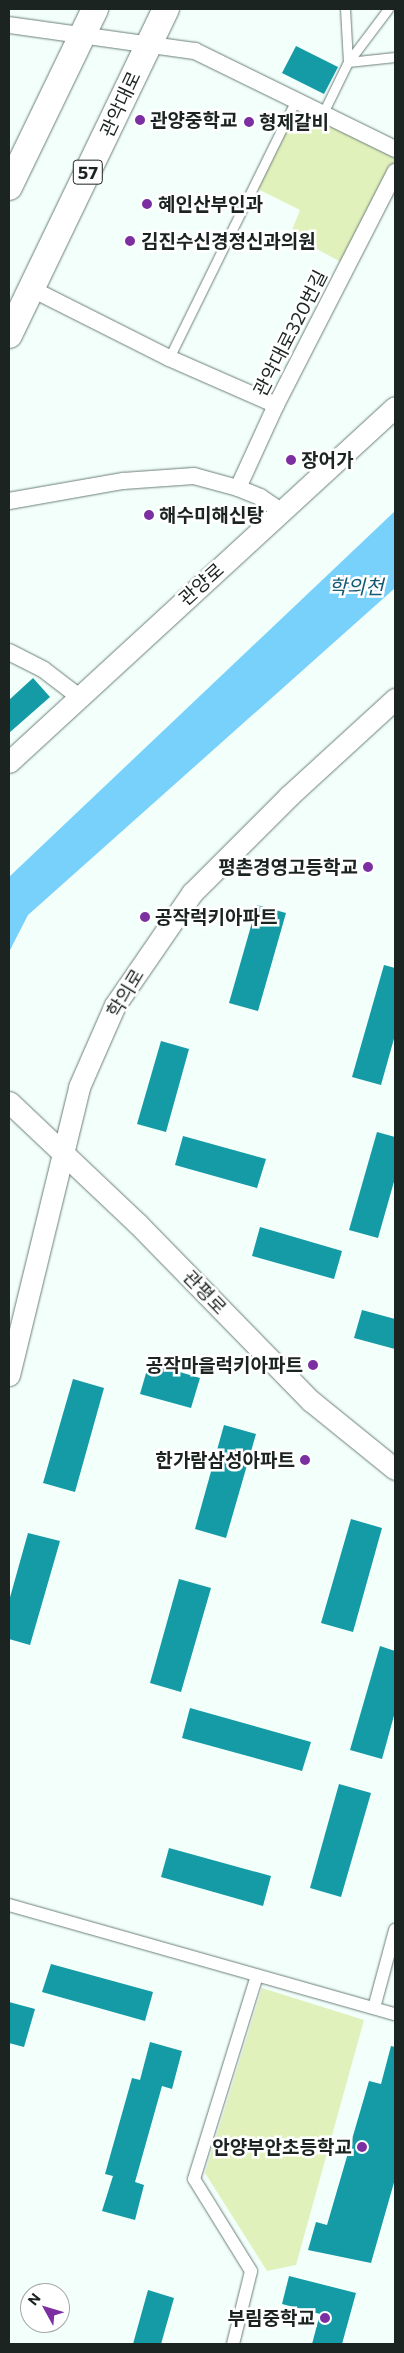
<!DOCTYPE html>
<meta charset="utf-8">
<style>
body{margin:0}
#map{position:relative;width:404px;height:2353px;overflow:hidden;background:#f2fffb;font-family:Commissioner,"Noto Sans KR",sans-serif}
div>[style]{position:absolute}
.green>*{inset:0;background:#e1f1bc}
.water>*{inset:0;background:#78d1fb}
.building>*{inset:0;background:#149ba5}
.roads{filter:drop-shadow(0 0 1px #6c7f7a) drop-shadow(0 0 1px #6c7f7a)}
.service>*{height:9px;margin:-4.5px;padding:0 4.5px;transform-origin:4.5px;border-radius:4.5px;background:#fff}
.pedestrian>*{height:12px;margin:-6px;padding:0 6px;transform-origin:6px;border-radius:6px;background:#fff}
.minor>*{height:16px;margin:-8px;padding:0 8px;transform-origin:8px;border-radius:8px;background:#fff}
.tertiary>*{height:21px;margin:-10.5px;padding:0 10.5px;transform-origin:10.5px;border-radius:10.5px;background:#fff}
.primary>*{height:26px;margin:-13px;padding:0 13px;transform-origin:13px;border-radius:13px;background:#fff}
.dots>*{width:14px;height:14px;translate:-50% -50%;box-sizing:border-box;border:2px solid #fff;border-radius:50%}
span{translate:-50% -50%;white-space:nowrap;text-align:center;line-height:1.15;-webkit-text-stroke:5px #fff;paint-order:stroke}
.shield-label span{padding:1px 4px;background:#fff;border:1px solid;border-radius:4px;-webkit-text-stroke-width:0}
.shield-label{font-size:18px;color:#1c2422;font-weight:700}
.street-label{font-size:19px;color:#1c2422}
.poi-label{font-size:19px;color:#1c2422;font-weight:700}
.left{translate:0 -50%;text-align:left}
.right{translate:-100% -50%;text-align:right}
.water-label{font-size:20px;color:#125975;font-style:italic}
.frame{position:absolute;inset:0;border:10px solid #1c2422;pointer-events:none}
.north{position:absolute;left:20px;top:2283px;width:50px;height:50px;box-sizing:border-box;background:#fff;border:1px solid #a4a7a7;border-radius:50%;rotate:309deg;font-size:14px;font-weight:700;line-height:20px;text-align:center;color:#1c2422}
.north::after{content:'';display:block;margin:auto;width:18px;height:22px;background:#7c2fa1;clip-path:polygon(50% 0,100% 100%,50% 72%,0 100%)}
</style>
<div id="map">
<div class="green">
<i style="clip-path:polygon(296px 109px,395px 154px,395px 164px,343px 263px,290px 235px,300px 210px,258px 189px)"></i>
<i style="clip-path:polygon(262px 1988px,364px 2020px,296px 2265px,267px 2271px,205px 2173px)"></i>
</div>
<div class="water">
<i style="clip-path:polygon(395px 511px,395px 588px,28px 915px,9px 952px,9px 877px)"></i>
</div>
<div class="building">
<i style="clip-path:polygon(296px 46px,338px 67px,324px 94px,282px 73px)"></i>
<i style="clip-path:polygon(33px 678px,50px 697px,9px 733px,9px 700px)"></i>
<i style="clip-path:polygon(257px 905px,286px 913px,258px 1011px,229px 1003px)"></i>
<i style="clip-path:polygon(384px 965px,395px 968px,395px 1035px,381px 1085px,352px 1077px)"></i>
<i style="clip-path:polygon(161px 1041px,189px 1049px,166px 1132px,137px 1124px)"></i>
<i style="clip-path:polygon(377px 1132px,395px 1137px,395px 1178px,378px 1238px,349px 1230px)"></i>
<i style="clip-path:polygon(183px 1136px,266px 1159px,257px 1188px,175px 1165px)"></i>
<i style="clip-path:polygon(260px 1227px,342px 1251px,334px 1279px,252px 1256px)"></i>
<i style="clip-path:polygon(362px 1310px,395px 1319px,395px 1349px,354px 1338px)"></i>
<i style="clip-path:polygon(149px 1363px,200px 1378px,191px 1408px,140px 1394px)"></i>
<i style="clip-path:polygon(73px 1379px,104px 1388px,75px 1492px,43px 1483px)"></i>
<i style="clip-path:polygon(224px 1425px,256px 1434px,226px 1538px,195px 1529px)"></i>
<i style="clip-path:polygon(351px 1519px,382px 1528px,353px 1632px,321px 1623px)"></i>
<i style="clip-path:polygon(28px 1533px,60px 1541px,30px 1645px,9px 1639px,9px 1601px)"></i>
<i style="clip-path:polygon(179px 1579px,211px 1588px,181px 1692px,150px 1683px)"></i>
<i style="clip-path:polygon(380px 1646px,395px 1651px,395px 1712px,382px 1759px,350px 1750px)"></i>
<i style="clip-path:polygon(190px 1708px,311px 1742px,302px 1771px,182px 1738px)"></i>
<i style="clip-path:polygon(339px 1784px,371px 1793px,341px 1897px,310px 1888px)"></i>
<i style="clip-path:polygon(169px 1848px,271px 1876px,263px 1906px,161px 1877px)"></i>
<i style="clip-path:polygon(51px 1964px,153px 1992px,145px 2021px,42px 1992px)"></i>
<i style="clip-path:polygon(9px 2002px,35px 2009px,24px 2047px,9px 2043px)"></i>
<i style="clip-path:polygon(150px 2042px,182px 2051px,172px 2089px,162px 2086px,135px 2182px,144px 2185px,135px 2220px,102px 2211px,113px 2176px,105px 2174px,132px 2078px,140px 2080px)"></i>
<i style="clip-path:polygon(391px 2046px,395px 2047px,395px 2179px,371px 2263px,308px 2250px,316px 2222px,327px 2225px,369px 2081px,381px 2084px)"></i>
<i style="clip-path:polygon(289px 2276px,356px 2293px,342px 2344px,312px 2344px,320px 2314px,282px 2304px)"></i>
<i style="clip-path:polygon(148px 2290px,174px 2298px,161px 2344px,133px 2344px)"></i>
</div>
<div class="roads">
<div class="service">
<i style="left:388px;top:9px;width:66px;rotate:127deg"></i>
<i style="left:348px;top:62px;width:47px;rotate:-6.1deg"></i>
<i style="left:323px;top:113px;width:57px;rotate:-63.9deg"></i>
<i style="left:348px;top:62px;width:53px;rotate:-93.2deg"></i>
<i style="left:169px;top:358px;width:288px;rotate:-63.8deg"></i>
</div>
<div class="pedestrian">
<i style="left:9px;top:1905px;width:401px;rotate:15.8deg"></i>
<i style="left:374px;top:2008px;width:81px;rotate:-74.9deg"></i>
<i style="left:233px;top:2344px;width:75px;rotate:-76.1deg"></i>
<i style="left:251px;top:2271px;width:108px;rotate:-121.8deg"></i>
<i style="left:194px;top:2179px;width:213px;rotate:-72.8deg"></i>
</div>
<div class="minor">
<i style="left:9px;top:25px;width:188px;rotate:8deg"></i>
<i style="left:195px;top:51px;width:223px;rotate:26.1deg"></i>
<i style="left:32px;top:289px;width:153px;rotate:26.7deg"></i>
<i style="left:169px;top:358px;width:117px;rotate:23.7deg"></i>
<i style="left:238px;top:488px;width:91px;rotate:-65.4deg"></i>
<i style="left:276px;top:405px;width:262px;rotate:-62.9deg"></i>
<i style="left:9px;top:501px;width:116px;rotate:-10deg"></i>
<i style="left:123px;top:481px;width:71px;rotate:-4deg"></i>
<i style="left:194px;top:476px;width:46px;rotate:15.3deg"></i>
<i style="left:238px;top:488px;width:24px;rotate:22deg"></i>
<i style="left:260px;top:497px;width:25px;rotate:34deg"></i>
<i style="left:9px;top:652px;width:39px;rotate:27deg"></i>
<i style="left:44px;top:670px;width:43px;rotate:37.4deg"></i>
</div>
<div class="tertiary">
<i style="left:9px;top:762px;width:524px;rotate:-42.6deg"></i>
<i style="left:9px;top:1102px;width:178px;rotate:43.4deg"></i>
<i style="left:138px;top:1224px;width:248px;rotate:45.7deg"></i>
<i style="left:311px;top:1401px;width:108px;rotate:39deg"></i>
<i style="left:9px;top:1375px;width:296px;rotate:-76.3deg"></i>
<i style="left:79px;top:1087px;width:90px;rotate:-66.3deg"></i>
<i style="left:115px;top:1005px;width:136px;rotate:-55.5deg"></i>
<i style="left:192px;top:893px;width:137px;rotate:-45deg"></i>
<i style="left:289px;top:796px;width:144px;rotate:-42.5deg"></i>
</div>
<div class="primary">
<i style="left:9px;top:187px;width:198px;rotate:-64.2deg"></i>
<i style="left:9px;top:335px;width:362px;rotate:-64.3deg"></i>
</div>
</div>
<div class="dots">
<i style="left:140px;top:120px;background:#7c2fa1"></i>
<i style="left:249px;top:122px;background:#7c2fa1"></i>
<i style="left:147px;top:204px;background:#7c2fa1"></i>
<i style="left:130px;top:241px;background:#7c2fa1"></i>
<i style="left:291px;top:460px;background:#7c2fa1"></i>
<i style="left:149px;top:515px;background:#7c2fa1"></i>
<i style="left:368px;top:867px;background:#7c2fa1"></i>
<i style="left:145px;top:917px;background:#7c2fa1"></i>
<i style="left:313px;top:1365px;background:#7c2fa1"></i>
<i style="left:305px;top:1460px;background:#7c2fa1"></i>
<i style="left:362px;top:2147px;background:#7c2fa1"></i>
<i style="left:325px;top:2318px;background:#7c2fa1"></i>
</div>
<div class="shield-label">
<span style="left:88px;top:172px">57</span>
</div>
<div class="street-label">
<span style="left:120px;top:104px;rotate:-65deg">관악대로</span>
<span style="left:290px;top:333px;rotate:-63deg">관악대로320번길</span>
<span style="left:201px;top:584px;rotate:-42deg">관양로</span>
<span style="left:125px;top:993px;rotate:-59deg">학의로</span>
<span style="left:205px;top:1292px;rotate:46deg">관평로</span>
</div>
<div class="poi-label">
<span class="left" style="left:150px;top:120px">관양중학교</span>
<span class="left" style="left:259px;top:122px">형제갈비</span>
<span class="left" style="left:158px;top:204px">혜인산부인과</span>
<span class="left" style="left:141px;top:241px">김진수신경정신과의원</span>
<span class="left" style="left:301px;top:460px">장어가</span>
<span class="left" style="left:159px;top:515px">해수미해신탕</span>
<span class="right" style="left:358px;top:867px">평촌경영고등학교</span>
<span class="left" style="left:155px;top:917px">공작럭키아파트</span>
<span class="right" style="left:303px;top:1365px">공작마을럭키아파트</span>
<span class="right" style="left:295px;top:1460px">한가람삼성아파트</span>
<span class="right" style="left:352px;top:2147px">안양부안초등학교</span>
<span class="right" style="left:315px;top:2318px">부림중학교</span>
</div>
<div class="water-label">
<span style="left:356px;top:586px">학의천</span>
</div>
<div class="frame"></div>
<div class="north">N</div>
</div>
